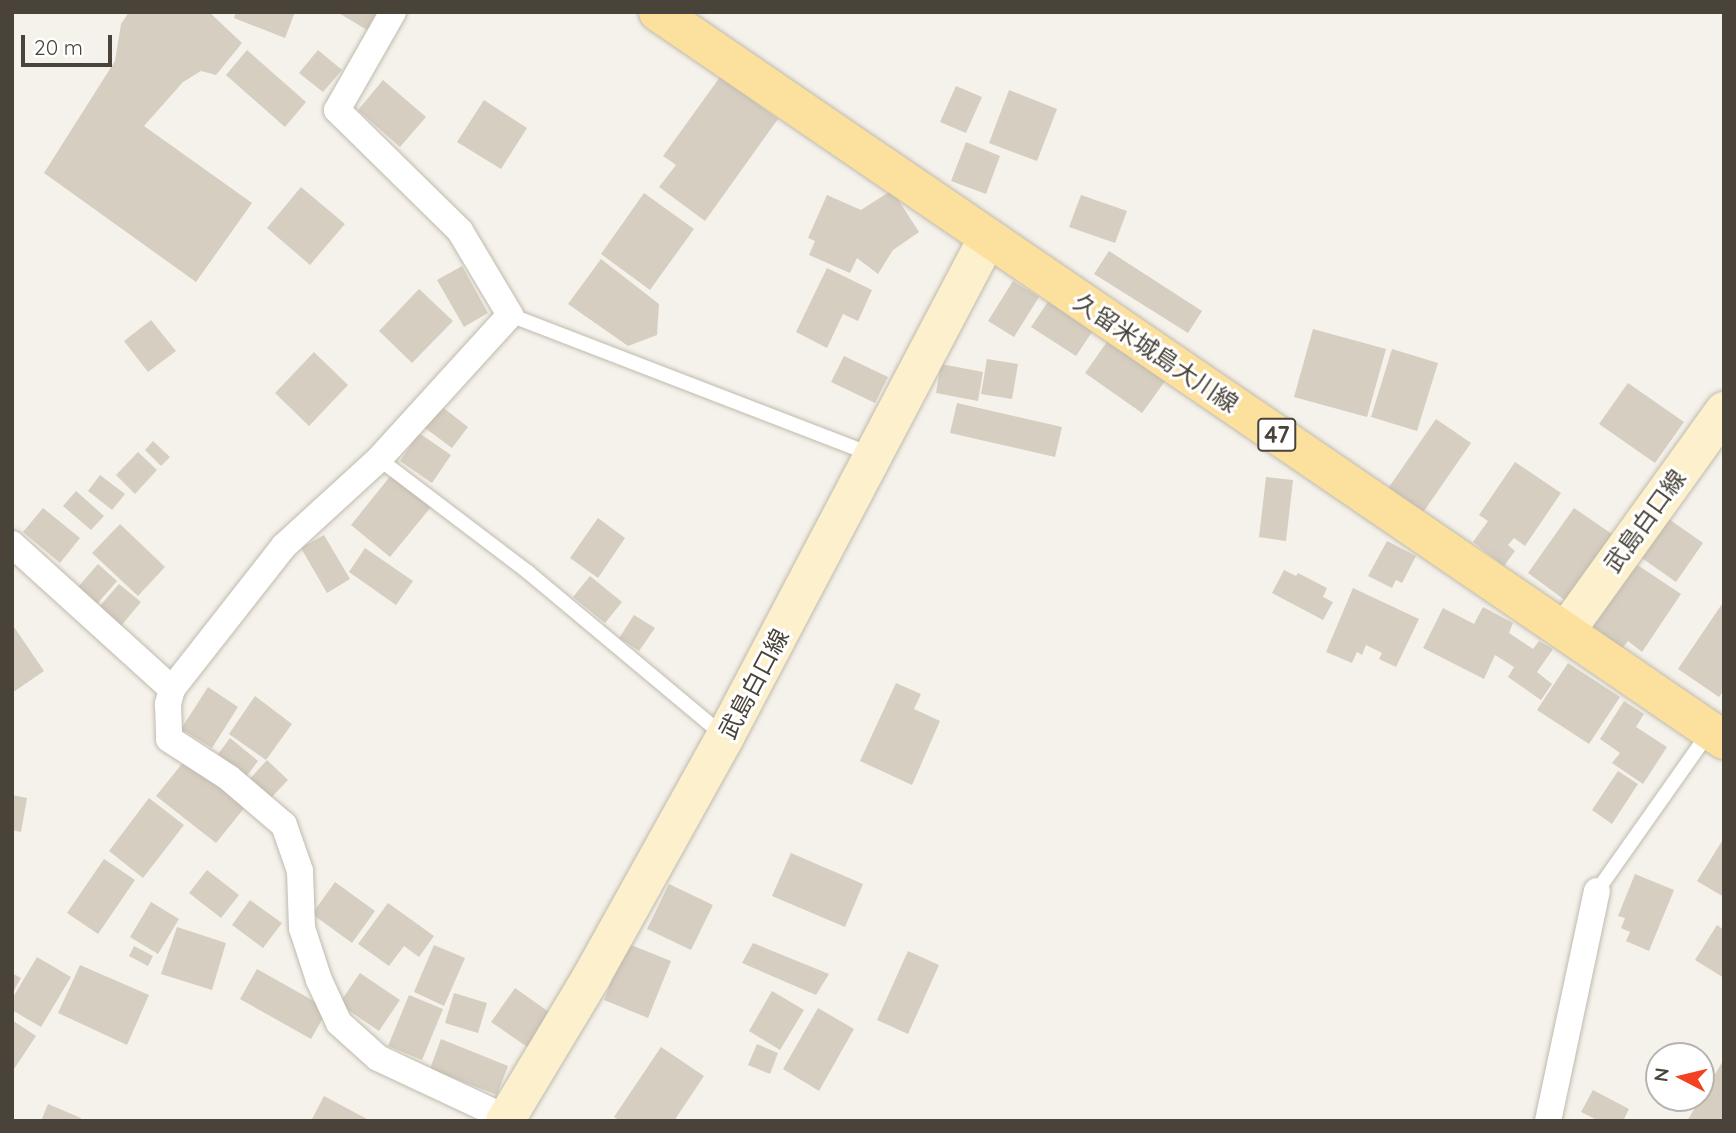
<!DOCTYPE html>
<meta charset="utf-8">
<style>
body{margin:0}
#map{position:relative;width:1736px;height:1133px;overflow:hidden;background:#f5f2eb;font-family:Quicksand,"Noto Sans JP",sans-serif}
div>[style]{position:absolute}
.building>*{inset:0;background:#d6cec1}
.roads{filter:drop-shadow(0 0 2px #c0baae) drop-shadow(0 0 2px #c0baae)}
.service>*{height:14px;margin:-7px;padding:0 7px;transform-origin:7px;border-radius:7px;background:#fff}
.minor>*{height:26px;margin:-13px;padding:0 13px;transform-origin:13px;border-radius:13px;background:#fff}
.secondary>*{height:38px;margin:-19px;padding:0 19px;transform-origin:19px;border-radius:19px;background:#fdf1cd}
.primary>*{height:38px;margin:-19px;padding:0 19px;transform-origin:19px;border-radius:19px;background:#fbe09e}
span{translate:-50% -50%;white-space:nowrap;text-align:center;line-height:1.15;-webkit-text-stroke:6px #fff;paint-order:stroke}
.shield-label span{padding:2px 5px;background:#fff;border:2px solid;border-radius:5px;-webkit-text-stroke-width:0}
.shield-label{font-size:23px;color:#494339;font-weight:700}
.street-label{font-size:24px;color:#494339}
.frame{position:absolute;inset:0;border:14px solid #494339;pointer-events:none}
.north{position:absolute;left:1645px;top:1042px;width:70px;height:70px;box-sizing:border-box;background:#fff;border:2px solid #b6b4b0;border-radius:50%;rotate:277deg;font-size:19px;font-weight:700;line-height:28px;text-align:center;color:#494339}
.north::after{content:'';display:block;margin:auto;width:24px;height:32px;background:#f34124;clip-path:polygon(50% 0,100% 100%,50% 72%,0 100%)}
.scale{position:absolute;left:21px;top:35px;width:91px;height:32px;box-sizing:border-box;border:4px solid #494339;border-top:0;padding-left:9px;font-size:21px;line-height:24px;white-space:nowrap;color:#494339;-webkit-text-stroke:5px #fff;paint-order:stroke}
</style>
<div id="map">
<div class="building">
<i style="clip-path:polygon(129px 12px,209px 12px,242px 43px,216px 75px,201px 71px,183px 82px,144px 126px,252px 203px,196px 282px,44px 173px,115px 61px,121px 24px)"></i>
<i style="clip-path:polygon(236px 12px,295px 12px,285px 38px,234px 18px)"></i>
<i style="clip-path:polygon(337px 12px,377px 12px,367px 30px)"></i>
<i style="clip-path:polygon(247px 50px,306px 102px,285px 127px,226px 75px)"></i>
<i style="clip-path:polygon(318px 50px,342px 70px,323px 92px,299px 73px)"></i>
<i style="clip-path:polygon(720px 77px,778px 119px,705px 221px,659px 187px,676px 165px,663px 156px)"></i>
<i style="clip-path:polygon(383px 80px,426px 117px,400px 147px,358px 110px)"></i>
<i style="clip-path:polygon(956px 86px,982px 97px,966px 133px,940px 122px)"></i>
<i style="clip-path:polygon(1009px 90px,1057px 109px,1037px 161px,989px 143px)"></i>
<i style="clip-path:polygon(484px 100px,527px 128px,501px 169px,457px 142px)"></i>
<i style="clip-path:polygon(966px 142px,1000px 156px,986px 194px,951px 181px)"></i>
<i style="clip-path:polygon(301px 187px,345px 224px,310px 265px,267px 228px)"></i>
<i style="clip-path:polygon(892px 190px,919px 232px,893px 250px,878px 274px,857px 258px,850px 273px,809px 255px,815px 241px,808px 238px,827px 195px,861px 210px)"></i>
<i style="clip-path:polygon(644px 193px,694px 229px,650px 290px,601px 254px)"></i>
<i style="clip-path:polygon(1081px 195px,1127px 211px,1115px 243px,1069px 227px)"></i>
<i style="clip-path:polygon(1109px 251px,1202px 311px,1188px 333px,1094px 274px)"></i>
<i style="clip-path:polygon(601px 259px,659px 304px,657px 335px,628px 346px,568px 304px)"></i>
<i style="clip-path:polygon(462px 266px,488px 313px,464px 327px,437px 280px)"></i>
<i style="clip-path:polygon(827px 268px,872px 290px,858px 321px,843px 314px,827px 348px,796px 332px)"></i>
<i style="clip-path:polygon(1013px 281px,1039px 297px,1014px 337px,988px 321px)"></i>
<i style="clip-path:polygon(419px 289px,453px 321px,412px 363px,379px 331px)"></i>
<i style="clip-path:polygon(1051px 297px,1096px 326px,1076px 356px,1031px 327px)"></i>
<i style="clip-path:polygon(151px 320px,176px 351px,148px 372px,124px 341px)"></i>
<i style="clip-path:polygon(1313px 329px,1386px 349px,1367px 417px,1294px 397px)"></i>
<i style="clip-path:polygon(1109px 339px,1166px 380px,1142px 413px,1085px 373px)"></i>
<i style="clip-path:polygon(1392px 349px,1438px 363px,1417px 431px,1371px 417px)"></i>
<i style="clip-path:polygon(314px 352px,348px 385px,309px 426px,275px 393px)"></i>
<i style="clip-path:polygon(844px 356px,888px 377px,875px 403px,831px 382px)"></i>
<i style="clip-path:polygon(987px 359px,1018px 364px,1012px 399px,981px 394px)"></i>
<i style="clip-path:polygon(941px 364px,983px 372px,978px 401px,936px 393px)"></i>
<i style="clip-path:polygon(1628px 383px,1684px 422px,1655px 463px,1599px 424px)"></i>
<i style="clip-path:polygon(957px 403px,1062px 427px,1055px 457px,950px 433px)"></i>
<i style="clip-path:polygon(441px 406px,468px 427px,452px 448px,425px 428px)"></i>
<i style="clip-path:polygon(1436px 419px,1471px 443px,1422px 514px,1387px 490px)"></i>
<i style="clip-path:polygon(419px 433px,451px 455px,432px 483px,400px 461px)"></i>
<i style="clip-path:polygon(153px 441px,170px 457px,161px 466px,145px 450px)"></i>
<i style="clip-path:polygon(138px 452px,157px 470px,135px 494px,116px 475px)"></i>
<i style="clip-path:polygon(1515px 462px,1561px 493px,1525px 546px,1514px 538px,1508px 545px,1515px 551px,1504px 566px,1473px 542px,1488px 521px,1479px 515px)"></i>
<i style="clip-path:polygon(392px 474px,431px 507px,390px 557px,351px 525px)"></i>
<i style="clip-path:polygon(100px 475px,125px 494px,112px 510px,88px 491px)"></i>
<i style="clip-path:polygon(1266px 477px,1293px 480px,1286px 541px,1259px 537px)"></i>
<i style="clip-path:polygon(76px 491px,104px 516px,91px 530px,63px 506px)"></i>
<i style="clip-path:polygon(43px 508px,80px 538px,60px 563px,23px 532px)"></i>
<i style="clip-path:polygon(1574px 508px,1612px 534px,1566px 601px,1528px 573px)"></i>
<i style="clip-path:polygon(1666px 517px,1703px 543px,1676px 582px,1639px 556px)"></i>
<i style="clip-path:polygon(598px 518px,625px 538px,598px 578px,570px 558px)"></i>
<i style="clip-path:polygon(120px 524px,165px 567px,138px 596px,92px 553px)"></i>
<i style="clip-path:polygon(324px 535px,350px 579px,327px 593px,301px 548px)"></i>
<i style="clip-path:polygon(1387px 541px,1416px 556px,1402px 583px,1396px 580px,1392px 588px,1368px 576px)"></i>
<i style="clip-path:polygon(365px 548px,413px 581px,396px 605px,349px 572px)"></i>
<i style="clip-path:polygon(1633px 562px,1681px 594px,1642px 652px,1628px 641px,1621px 650px,1585px 624px)"></i>
<i style="clip-path:polygon(98px 564px,117px 581px,97px 604px,78px 587px)"></i>
<i style="clip-path:polygon(1284px 570px,1296px 576px,1298px 573px,1327px 588px,1323px 597px,1333px 602px,1323px 620px,1272px 593px)"></i>
<i style="clip-path:polygon(590px 576px,622px 602px,605px 623px,573px 597px)"></i>
<i style="clip-path:polygon(119px 584px,141px 602px,121px 626px,99px 607px)"></i>
<i style="clip-path:polygon(1353px 588px,1419px 619px,1396px 667px,1379px 659px,1382px 653px,1366px 645px,1362px 655px,1357px 652px,1352px 663px,1326px 652px)"></i>
<i style="clip-path:polygon(1724px 601px,1724px 690px,1719px 697px,1678px 669px)"></i>
<i style="clip-path:polygon(1483px 607px,1513px 623px,1509px 633px,1533px 649px,1539px 641px,1553px 649px,1537px 672px,1552px 684px,1541px 700px,1508px 677px,1514px 667px,1495px 655px,1484px 679px,1423px 648px,1443px 608px,1474px 624px)"></i>
<i style="clip-path:polygon(634px 615px,655px 628px,639px 651px,619px 638px)"></i>
<i style="clip-path:polygon(12px 624px,44px 671px,12px 693px)"></i>
<i style="clip-path:polygon(1568px 663px,1620px 697px,1589px 744px,1537px 710px)"></i>
<i style="clip-path:polygon(896px 683px,921px 694px,914px 709px,940px 721px,912px 785px,860px 761px)"></i>
<i style="clip-path:polygon(208px 687px,238px 707px,212px 748px,181px 729px)"></i>
<i style="clip-path:polygon(255px 696px,292px 724px,266px 760px,229px 734px)"></i>
<i style="clip-path:polygon(1624px 701px,1644px 714px,1636px 727px,1667px 747px,1643px 784px,1612px 763px,1620px 753px,1600px 739px)"></i>
<i style="clip-path:polygon(230px 738px,258px 761px,246px 777px,218px 754px)"></i>
<i style="clip-path:polygon(185px 760px,245px 807px,216px 843px,156px 796px)"></i>
<i style="clip-path:polygon(267px 760px,288px 780px,269px 800px,248px 781px)"></i>
<i style="clip-path:polygon(1618px 771px,1638px 784px,1612px 824px,1592px 810px)"></i>
<i style="clip-path:polygon(12px 795px,27px 798px,21px 832px,12px 830px)"></i>
<i style="clip-path:polygon(149px 798px,184px 825px,143px 878px,109px 851px)"></i>
<i style="clip-path:polygon(1724px 838px,1724px 897px,1697px 881px)"></i>
<i style="clip-path:polygon(791px 853px,863px 884px,845px 927px,772px 896px)"></i>
<i style="clip-path:polygon(104px 859px,135px 880px,98px 934px,67px 913px)"></i>
<i style="clip-path:polygon(207px 870px,239px 895px,221px 918px,189px 893px)"></i>
<i style="clip-path:polygon(1635px 874px,1674px 890px,1649px 951px,1626px 941px,1630px 932px,1621px 928px,1625px 918px,1618px 916px)"></i>
<i style="clip-path:polygon(335px 882px,375px 911px,352px 943px,312px 914px)"></i>
<i style="clip-path:polygon(669px 884px,713px 905px,691px 950px,647px 929px)"></i>
<i style="clip-path:polygon(250px 900px,282px 923px,263px 948px,232px 925px)"></i>
<i style="clip-path:polygon(151px 902px,179px 919px,158px 954px,130px 937px)"></i>
<i style="clip-path:polygon(388px 903px,434px 936px,419px 957px,404px 946px,389px 966px,358px 944px)"></i>
<i style="clip-path:polygon(1717px 925px,1724px 930px,1724px 978px,1695px 960px)"></i>
<i style="clip-path:polygon(177px 927px,226px 943px,212px 990px,161px 974px)"></i>
<i style="clip-path:polygon(626px 943px,671px 961px,648px 1018px,604px 1000px)"></i>
<i style="clip-path:polygon(753px 943px,829px 974px,816px 995px,742px 963px)"></i>
<i style="clip-path:polygon(434px 945px,465px 958px,444px 1006px,414px 992px)"></i>
<i style="clip-path:polygon(134px 946px,153px 956px,148px 966px,129px 956px)"></i>
<i style="clip-path:polygon(908px 951px,939px 965px,908px 1034px,877px 1020px)"></i>
<i style="clip-path:polygon(37px 957px,71px 977px,41px 1027px,12px 1010px,12px 999px)"></i>
<i style="clip-path:polygon(80px 965px,149px 995px,127px 1045px,58px 1013px)"></i>
<i style="clip-path:polygon(257px 969px,328px 1009px,311px 1039px,240px 999px)"></i>
<i style="clip-path:polygon(12px 973px,21px 978px,12px 994px)"></i>
<i style="clip-path:polygon(360px 973px,400px 1000px,379px 1031px,339px 1004px)"></i>
<i style="clip-path:polygon(515px 988px,559px 1019px,536px 1053px,491px 1022px)"></i>
<i style="clip-path:polygon(772px 991px,804px 1010px,780px 1050px,749px 1031px)"></i>
<i style="clip-path:polygon(454px 993px,487px 1003px,478px 1033px,445px 1023px)"></i>
<i style="clip-path:polygon(409px 995px,443px 1009px,422px 1060px,388px 1046px)"></i>
<i style="clip-path:polygon(818px 1008px,854px 1029px,819px 1091px,783px 1069px)"></i>
<i style="clip-path:polygon(12px 1020px,36px 1036px,12px 1072px)"></i>
<i style="clip-path:polygon(441px 1039px,508px 1066px,497px 1095px,430px 1069px)"></i>
<i style="clip-path:polygon(757px 1044px,778px 1053px,770px 1074px,748px 1065px)"></i>
<i style="clip-path:polygon(661px 1047px,704px 1076px,674px 1121px,620px 1121px,614px 1117px)"></i>
<i style="clip-path:polygon(1724px 1059px,1724px 1121px,1687px 1121px,1701px 1098px)"></i>
<i style="clip-path:polygon(1593px 1090px,1629px 1109px,1623px 1121px,1599px 1121px,1581px 1112px)"></i>
<i style="clip-path:polygon(324px 1096px,367px 1119px,366px 1121px,311px 1121px)"></i>
<i style="clip-path:polygon(48px 1104px,81px 1118px,80px 1121px,41px 1121px)"></i>
</div>
<div class="roads">
<div class="service">
<i style="left:510px;top:315px;width:387px;rotate:21.1deg"></i>
<i style="left:379px;top:459px;width:187px;rotate:37.2deg"></i>
<i style="left:528px;top:572px;width:256px;rotate:39.9deg"></i>
<i style="left:1597px;top:891px;width:194px;rotate:-54.8deg"></i>
</div>
<div class="minor">
<i style="left:393px;top:12px;width:113px;rotate:119.7deg"></i>
<i style="left:337px;top:110px;width:173px;rotate:44.5deg"></i>
<i style="left:460px;top:231px;width:98px;rotate:59.2deg"></i>
<i style="left:510px;top:315px;width:195px;rotate:132.3deg"></i>
<i style="left:379px;top:459px;width:129px;rotate:137.5deg"></i>
<i style="left:284px;top:546px;width:182px;rotate:128.1deg"></i>
<i style="left:172px;top:689px;width:16px;rotate:105deg"></i>
<i style="left:168px;top:704px;width:35px;rotate:88deg"></i>
<i style="left:169px;top:739px;width:72px;rotate:33deg"></i>
<i style="left:229px;top:778px;width:72px;rotate:40.5deg"></i>
<i style="left:284px;top:825px;width:49px;rotate:70.8deg"></i>
<i style="left:300px;top:871px;width:57px;rotate:88deg"></i>
<i style="left:302px;top:928px;width:55px;rotate:71.9deg"></i>
<i style="left:319px;top:980px;width:47px;rotate:65.1deg"></i>
<i style="left:339px;top:1023px;width:52px;rotate:41.9deg"></i>
<i style="left:378px;top:1058px;width:141px;rotate:25.1deg"></i>
<i style="left:12px;top:544px;width:216px;rotate:42.2deg"></i>
<i style="left:1548px;top:1121px;width:235px;rotate:-78deg"></i>
</div>
<div class="secondary">
<i style="left:1566px;top:631px;width:271px;rotate:-54.3deg"></i>
<i style="left:505px;top:1121px;width:169px;rotate:-59deg"></i>
<i style="left:592px;top:976px;width:274px;rotate:-60.9deg"></i>
<i style="left:725px;top:737px;width:563px;rotate:-62.25deg"></i>
</div>
<div class="primary">
<i style="left:658px;top:12px;width:1291px;rotate:34.33deg"></i>
</div>
</div>
<div class="shield-label">
<span style="left:1277px;top:435px">47</span>
</div>
<div class="street-label">
<span style="left:1156px;top:353px;rotate:34deg">久留米城島大川線</span>
<span style="left:1645px;top:521px;rotate:-54deg">武島白口線</span>
<span style="left:754px;top:684px;rotate:-62deg">武島白口線</span>
</div>
<div class="frame"></div>
<div class="north">N</div>
<div class="scale">20 m</div>
</div>
